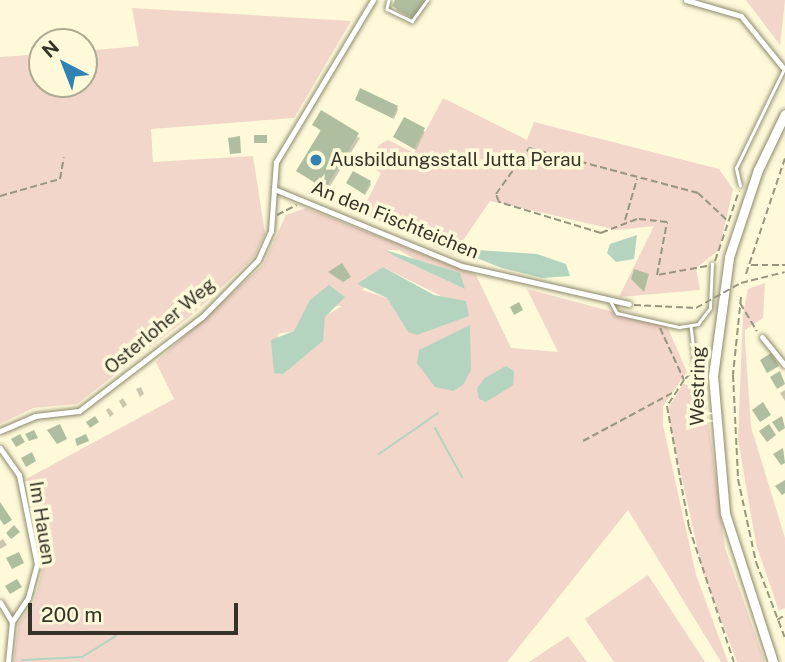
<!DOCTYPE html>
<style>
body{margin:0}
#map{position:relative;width:785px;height:662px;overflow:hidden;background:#fdf9d9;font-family:"Public Sans",sans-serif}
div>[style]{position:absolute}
.green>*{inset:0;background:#f2d6ca}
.water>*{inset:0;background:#b4d4bf}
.shadow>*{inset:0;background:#0003}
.stream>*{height:2px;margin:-1px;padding:0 1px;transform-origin:1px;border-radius:1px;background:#b4d4bf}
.building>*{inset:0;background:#afbe9f}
.path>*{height:2px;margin-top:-1px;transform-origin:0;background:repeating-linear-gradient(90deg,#98957f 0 7px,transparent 0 10.5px)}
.roads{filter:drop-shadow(0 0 2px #8c886b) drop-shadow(0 0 2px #8c886b)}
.service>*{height:2.5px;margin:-1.25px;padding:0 1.25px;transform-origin:1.25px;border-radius:1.25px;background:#fff}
.minor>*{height:5px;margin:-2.5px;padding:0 2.5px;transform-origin:2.5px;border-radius:2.5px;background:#fff}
.primary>*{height:9px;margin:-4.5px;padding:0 4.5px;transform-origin:4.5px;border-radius:4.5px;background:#fff}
.path-bridge>*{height:2px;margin-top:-1px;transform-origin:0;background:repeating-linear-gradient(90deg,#98957f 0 7px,transparent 0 10.5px)}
.dots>*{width:19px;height:19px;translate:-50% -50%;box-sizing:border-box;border:4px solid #fdf9d9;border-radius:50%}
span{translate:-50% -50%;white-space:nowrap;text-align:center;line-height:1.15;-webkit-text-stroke:7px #fdf9d9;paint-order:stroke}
.poi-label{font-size:19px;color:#353327}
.left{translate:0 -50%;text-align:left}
.street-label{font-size:19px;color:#353327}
.north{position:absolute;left:28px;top:28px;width:70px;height:70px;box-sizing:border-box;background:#fdf9d9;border:2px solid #adaa92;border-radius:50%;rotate:318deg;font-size:19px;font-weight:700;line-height:28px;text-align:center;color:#353327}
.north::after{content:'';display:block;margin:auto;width:24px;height:32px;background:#3182b3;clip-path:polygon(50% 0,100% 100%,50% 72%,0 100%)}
.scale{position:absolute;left:28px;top:603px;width:210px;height:32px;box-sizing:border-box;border:4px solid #353327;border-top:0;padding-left:9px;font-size:21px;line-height:24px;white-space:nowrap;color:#353327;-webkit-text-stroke:5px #fdf9d9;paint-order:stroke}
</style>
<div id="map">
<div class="green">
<i style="clip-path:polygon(746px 0,785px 0,780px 45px)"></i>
<i style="clip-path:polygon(132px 8px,351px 21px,294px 118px,151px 129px,153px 162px,253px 156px,265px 234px,254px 257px,193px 314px,77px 404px,33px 408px,0 424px,0 57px,42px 54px,42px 84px,84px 84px,84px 51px,139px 46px)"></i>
<i style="clip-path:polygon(443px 98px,527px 140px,534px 122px,719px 169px,733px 189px,719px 250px,696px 268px,700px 290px,619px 297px,654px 226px,617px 230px,490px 201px,453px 255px,361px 213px,381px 173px,368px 165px,379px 145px,388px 140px,414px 153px)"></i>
<i style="clip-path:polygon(evenodd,306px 208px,476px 275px,511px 348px,558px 352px,527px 289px,667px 326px,687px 372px,663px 406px,663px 425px,696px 575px,728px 662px,721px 662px,628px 510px,507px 662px,14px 662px,18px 624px,34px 602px,44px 563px,26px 479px,174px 399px,156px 362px,263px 265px,286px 215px,306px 208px,386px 250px,399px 250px,465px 289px,396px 257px,386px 250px,306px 208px,383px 267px,447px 299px,447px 323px,408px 332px,387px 298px,362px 290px,383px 267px,306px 208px,312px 306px,342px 306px,325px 316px,322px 342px,283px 373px,275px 372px,278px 334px,294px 331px,312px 306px)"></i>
<i style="clip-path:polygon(765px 283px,763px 318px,745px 330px,745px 341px,751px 427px,785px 538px,785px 608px,779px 611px,756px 544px,738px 439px,743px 314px,748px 289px)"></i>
<i style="clip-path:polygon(683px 384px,704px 387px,725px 548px,765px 662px,737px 662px,702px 569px,670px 424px,669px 407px)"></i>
<i style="clip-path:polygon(648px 575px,705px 662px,614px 662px,585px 619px)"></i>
<i style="clip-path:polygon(568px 636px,587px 662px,529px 662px)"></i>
</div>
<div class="water">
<i style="clip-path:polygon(637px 235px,634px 259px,616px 262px,607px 253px,610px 244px)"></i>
<i style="clip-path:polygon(385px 250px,460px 273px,465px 289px,396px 257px)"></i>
<i style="clip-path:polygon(478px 250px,537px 254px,566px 264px,570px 276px,542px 278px,502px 268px,474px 257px)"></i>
<i style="clip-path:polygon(383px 267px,434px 295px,466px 301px,469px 316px,417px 335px,408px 332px,387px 298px,357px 284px)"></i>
<i style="clip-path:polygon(329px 285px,345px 297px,325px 317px,323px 341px,283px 374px,274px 373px,271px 340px,294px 331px,310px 300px)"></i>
<i style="clip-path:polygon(470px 325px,471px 370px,463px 385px,453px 391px,435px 387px,417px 363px,419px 350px)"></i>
<i style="clip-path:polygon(506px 366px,514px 371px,513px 385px,486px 402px,479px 399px,477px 388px,485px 378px)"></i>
</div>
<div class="shadow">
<i style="clip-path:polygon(397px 0,427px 0,416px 20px,396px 10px)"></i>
<i style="clip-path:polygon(357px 99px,397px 107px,398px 110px,394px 119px)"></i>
<i style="clip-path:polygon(405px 119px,425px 132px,416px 150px,395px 137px)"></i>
<i style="clip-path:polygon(314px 125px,360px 138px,327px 191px,298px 171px,322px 132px)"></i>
<i style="clip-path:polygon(348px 183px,370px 182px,371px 185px,365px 195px)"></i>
<i style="clip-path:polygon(141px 387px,144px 394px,140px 397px,136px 389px)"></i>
<i style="clip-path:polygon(785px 390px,785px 401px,780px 393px)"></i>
<i style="clip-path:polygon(123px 398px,127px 405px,123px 408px,119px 401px)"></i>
<i style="clip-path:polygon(109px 408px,114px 414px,110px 417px,106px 410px)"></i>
<i style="clip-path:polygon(3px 539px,7px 545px,0 549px,0 541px)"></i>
</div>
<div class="stream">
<i style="left:435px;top:428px;width:56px;rotate:61.1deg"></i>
<i style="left:379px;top:454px;width:72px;rotate:-34.8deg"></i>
<i style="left:22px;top:660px;width:60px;rotate:-2.9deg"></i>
<i style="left:82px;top:657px;width:40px;rotate:-32deg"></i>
</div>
<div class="building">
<i style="clip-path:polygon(395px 0,423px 0,415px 18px,392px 6px)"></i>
<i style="clip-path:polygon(360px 88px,398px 106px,392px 118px,355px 100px)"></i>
<i style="clip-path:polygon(321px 110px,359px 133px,325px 189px,296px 171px,321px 130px,312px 125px)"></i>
<i style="clip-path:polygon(404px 117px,425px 128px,414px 149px,393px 137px)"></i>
<i style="clip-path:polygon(254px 135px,267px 135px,267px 143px,254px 143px)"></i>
<i style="clip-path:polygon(240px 136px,241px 153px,230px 154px,228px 138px)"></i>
<i style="clip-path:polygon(353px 171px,371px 181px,364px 194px,346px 183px)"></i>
<i style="clip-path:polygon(342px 263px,351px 277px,343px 282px,328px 272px)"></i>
<i style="clip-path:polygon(634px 269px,649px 274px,644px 292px,631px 279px)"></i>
<i style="clip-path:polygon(519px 302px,523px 310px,514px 315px,510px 307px)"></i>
<i style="clip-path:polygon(771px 353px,779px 366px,767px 373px,760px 360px)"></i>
<i style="clip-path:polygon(780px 371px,785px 384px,777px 389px,770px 377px)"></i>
<i style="clip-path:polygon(763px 402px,771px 415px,760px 422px,752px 410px)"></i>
<i style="clip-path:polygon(95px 416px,99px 422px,90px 428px,86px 422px)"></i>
<i style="clip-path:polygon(782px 416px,785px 428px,779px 432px,772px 422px)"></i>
<i style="clip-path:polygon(60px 424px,67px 439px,57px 444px,47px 430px)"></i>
<i style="clip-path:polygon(769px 424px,776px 435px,767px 442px,759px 431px)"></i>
<i style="clip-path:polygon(34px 430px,38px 438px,29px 441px,25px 434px)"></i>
<i style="clip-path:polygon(20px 434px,25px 442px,16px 447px,11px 439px)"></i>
<i style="clip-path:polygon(86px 434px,89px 441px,77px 446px,75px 439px)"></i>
<i style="clip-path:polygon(783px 448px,785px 463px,781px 465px,773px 454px)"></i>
<i style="clip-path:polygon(32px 452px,36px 461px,26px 467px,21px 458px)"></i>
<i style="clip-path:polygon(785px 480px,785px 493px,782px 495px,775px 486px)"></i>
<i style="clip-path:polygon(0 502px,12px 520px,4px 525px,0 519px)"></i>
<i style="clip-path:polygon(14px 525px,20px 532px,11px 539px,6px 533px)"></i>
<i style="clip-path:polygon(19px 552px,24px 563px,12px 569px,6px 558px)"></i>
<i style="clip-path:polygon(17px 579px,22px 587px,10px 594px,5px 586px)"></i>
</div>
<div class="path">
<i style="left:0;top:196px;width:62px;rotate:-15.8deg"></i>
<i style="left:60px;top:179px;width:22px;rotate:-80deg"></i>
<i style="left:277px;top:215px;width:22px;rotate:-27deg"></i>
<i style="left:625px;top:220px;width:43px;rotate:-73.7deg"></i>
<i style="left:715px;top:261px;width:74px;rotate:-71.1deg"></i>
<i style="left:751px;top:265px;width:34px"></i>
<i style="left:707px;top:266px;width:51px;rotate:169.8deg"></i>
<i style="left:657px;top:275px;width:54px;rotate:-79.3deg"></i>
<i style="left:667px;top:222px;width:30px;rotate:-174deg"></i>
<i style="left:637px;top:219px;width:39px;rotate:159deg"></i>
<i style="left:601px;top:233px;width:107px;rotate:-163.1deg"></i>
<i style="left:499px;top:202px;width:9px;rotate:-111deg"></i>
<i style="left:496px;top:194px;width:57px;rotate:-54.3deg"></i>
<i style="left:529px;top:148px;width:175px;rotate:14.9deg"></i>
<i style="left:698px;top:193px;width:42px;rotate:43.1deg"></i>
<i style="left:746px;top:274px;width:122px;rotate:-71.4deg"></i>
<i style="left:741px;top:283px;width:45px;rotate:-14deg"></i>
<i style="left:741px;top:297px;width:78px;rotate:95.9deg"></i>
<i style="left:733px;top:375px;width:104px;rotate:87.2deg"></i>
<i style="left:738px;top:479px;width:85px;rotate:77.8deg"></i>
<i style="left:756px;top:562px;width:81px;rotate:69.1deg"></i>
<i style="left:740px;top:303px;width:33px;rotate:59deg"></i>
<i style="left:634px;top:305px;width:62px;rotate:2.8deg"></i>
<i style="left:660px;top:328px;width:57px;rotate:65.2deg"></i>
<i style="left:684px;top:380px;width:31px;rotate:123deg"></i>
<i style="left:667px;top:406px;width:123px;rotate:79.7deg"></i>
<i style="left:689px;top:527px;width:142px;rotate:71.6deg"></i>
<i style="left:685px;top:379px;width:11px;rotate:-45deg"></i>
<i style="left:583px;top:441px;width:101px;rotate:-28.3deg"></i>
<i style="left:777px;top:620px;width:9px;rotate:-32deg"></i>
</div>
<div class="roads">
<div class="service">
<i style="left:389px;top:0;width:9px;rotate:103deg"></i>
<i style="left:387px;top:9px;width:28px;rotate:26deg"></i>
<i style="left:412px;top:21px;width:26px;rotate:-54deg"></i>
<i style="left:740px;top:186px;width:18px;rotate:-103deg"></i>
<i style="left:736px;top:168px;width:110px;rotate:-64.1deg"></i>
<i style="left:611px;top:302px;width:13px;rotate:61deg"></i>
<i style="left:617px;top:313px;width:64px;rotate:12.7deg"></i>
<i style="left:679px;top:327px;width:19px;rotate:-9deg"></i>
<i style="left:698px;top:324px;width:20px;rotate:-53deg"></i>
<i style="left:710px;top:308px;width:44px;rotate:-87.4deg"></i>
<i style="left:691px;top:326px;width:42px;rotate:83.2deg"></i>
</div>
<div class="minor">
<i style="left:686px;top:0;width:57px;rotate:16.2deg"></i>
<i style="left:741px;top:16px;width:68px;rotate:50.9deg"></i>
<i style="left:274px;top:189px;width:203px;rotate:22.3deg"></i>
<i style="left:462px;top:266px;width:171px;rotate:12.8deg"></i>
<i style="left:762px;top:337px;width:36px;rotate:51deg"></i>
<i style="left:0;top:431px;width:38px;rotate:-23deg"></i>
<i style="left:35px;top:416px;width:44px;rotate:-6.5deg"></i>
<i style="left:79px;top:411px;width:155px;rotate:-37.4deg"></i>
<i style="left:202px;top:317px;width:80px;rotate:-45.5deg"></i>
<i style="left:258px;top:260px;width:32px;rotate:-66deg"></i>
<i style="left:271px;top:231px;width:69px;rotate:-85.9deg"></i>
<i style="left:276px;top:162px;width:189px;rotate:-59.1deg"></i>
<i style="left:0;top:448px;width:33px;rotate:55deg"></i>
<i style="left:19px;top:475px;width:91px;rotate:78.6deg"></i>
<i style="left:37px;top:564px;width:35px;rotate:105deg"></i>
<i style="left:28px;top:598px;width:29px;rotate:124deg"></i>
<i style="left:12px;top:622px;width:23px;rotate:-121deg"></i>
<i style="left:8px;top:662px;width:40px;rotate:-84.3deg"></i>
</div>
<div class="primary">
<i style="left:773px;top:662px;width:157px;rotate:-107.9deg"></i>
<i style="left:725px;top:513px;width:138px;rotate:-95deg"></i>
<i style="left:713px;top:376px;width:120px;rotate:-82.3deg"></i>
<i style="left:729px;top:257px;width:92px;rotate:-71.6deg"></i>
<i style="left:758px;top:170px;width:62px;rotate:-64.3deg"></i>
</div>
</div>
<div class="path-bridge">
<i style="left:696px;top:308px;width:51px;rotate:-29.1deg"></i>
</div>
<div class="dots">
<i style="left:316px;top:160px;background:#3182b3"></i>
</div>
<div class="poi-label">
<span class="left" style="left:330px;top:160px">Ausbildungsstall Jutta Perau</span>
</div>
<div class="street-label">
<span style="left:395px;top:220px;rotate:22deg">An den Fischteichen</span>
<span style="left:160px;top:326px;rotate:-40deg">Osterloher Weg</span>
<span style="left:698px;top:386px;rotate:-89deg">Westring</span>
<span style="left:42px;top:523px;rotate:81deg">Im Hauen</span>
</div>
<div class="north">N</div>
<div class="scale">200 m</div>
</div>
